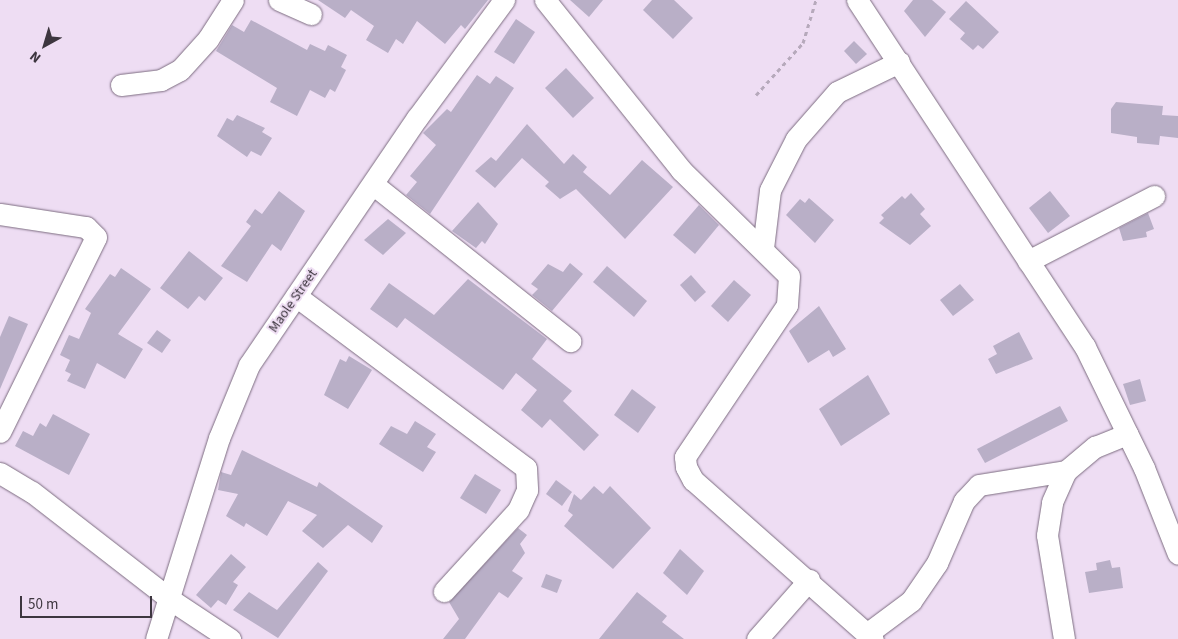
<!DOCTYPE html>
<style>
body{margin:0}
#map{position:relative;width:1178px;height:639px;overflow:hidden;background:#eeddf3;font-family:"Source Sans 3",sans-serif}
div>[style]{position:absolute}
.building>*{inset:0;background:#b9afc7}
.path>*{height:3px;margin-top:-1.5px;transform-origin:0;background:repeating-linear-gradient(90deg,#b6a9bb 0 4px,transparent 0 8px)}
.roads{filter:drop-shadow(0 0 1px #7c6c80) drop-shadow(0 0 1px #7c6c80)}
.minor>*{height:21px;margin:-10.5px;padding:0 10.5px;transform-origin:10.5px;border-radius:10.5px;background:#fff}
span{translate:-50% -50%;white-space:nowrap;text-align:center;line-height:1.15;-webkit-text-stroke:4px #eeddf3;paint-order:stroke}
.street-label{font-size:14px;color:#3d363f}
.north{position:absolute;left:20px;top:20px;width:50px;height:50px;-webkit-text-stroke:4px #eeddf3;paint-order:stroke;rotate:219deg;font-size:14px;font-weight:700;line-height:20px;text-align:center;color:#3d363f}
.north::after{content:'';display:block;margin:auto;width:18px;height:22px;background:#3d363f;clip-path:polygon(50% 0,100% 100%,50% 72%,0 100%)}
.scale{position:absolute;left:20px;top:596px;width:132px;height:22px;box-sizing:border-box;border:2px solid #3d363f;border-top:0;padding-left:6px;font-size:15px;line-height:18px;white-space:nowrap;color:#3d363f;-webkit-text-stroke:4px #eeddf3;paint-order:stroke}
</style>
<div id="map">
<div class="building">
<i style="clip-path:polygon(318px 0,488px 0,465px 29px,461px 25px,445px 44px,417px 21px,403px 44px,396px 39px,388px 53px,366px 40px,374px 26px,351px 10px,345px 18px)"></i>
<i style="clip-path:polygon(570px 0,603px 0,589px 17px)"></i>
<i style="clip-path:polygon(652px 0,674px 0,693px 18px,673px 39px,643px 10px)"></i>
<i style="clip-path:polygon(913px 0,932px 0,946px 12px,925px 37px,904px 11px)"></i>
<i style="clip-path:polygon(966px 1px,999px 32px,983px 49px,978px 45px,973px 50px,960px 39px,965px 33px,949px 19px)"></i>
<i style="clip-path:polygon(516px 19px,535px 32px,514px 64px,494px 52px)"></i>
<i style="clip-path:polygon(251px 20px,307px 50px,310px 44px,325px 51px,328px 45px,347px 55px,341px 67px,346px 70px,335px 92px,330px 89px,325px 98px,310px 90px,297px 116px,270px 102px,277px 88px,216px 51px,232px 25px,244px 32px)"></i>
<i style="clip-path:polygon(854px 41px,867px 54px,856px 64px,844px 51px)"></i>
<i style="clip-path:polygon(566px 68px,594px 98px,573px 118px,545px 88px)"></i>
<i style="clip-path:polygon(477px 75px,490px 84px,496px 76px,514px 88px,430px 214px,406px 195px,417px 182px,410px 176px,436px 145px,423px 133px,447px 109px,451px 112px)"></i>
<i style="clip-path:polygon(1116px 102px,1163px 106px,1162px 115px,1178px 116px,1178px 138px,1160px 136px,1159px 145px,1137px 143px,1137px 137px,1111px 133px,1111px 109px)"></i>
<i style="clip-path:polygon(237px 115px,265px 128px,262px 132px,272px 138px,261px 156px,251px 151px,247px 157px,217px 136px,227px 118px,233px 121px)"></i>
<i style="clip-path:polygon(527px 124px,564px 164px,573px 154px,587px 167px,583px 172px,610px 195px,642px 160px,673px 187px,625px 239px,576px 189px,560px 199px,545px 186px,549px 182px,522px 158px,495px 188px,475px 171px,491px 157px,496px 161px)"></i>
<i style="clip-path:polygon(279px 191px,305px 211px,281px 251px,272px 244px,247px 282px,221px 266px,251px 226px,246px 222px,255px 209px,262px 214px)"></i>
<i style="clip-path:polygon(1050px 191px,1070px 216px,1048px 233px,1029px 208px)"></i>
<i style="clip-path:polygon(911px 193px,925px 209px,920px 214px,931px 226px,910px 245px,879px 223px,884px 218px,881px 215px,902px 196px,905px 199px)"></i>
<i style="clip-path:polygon(809px 198px,834px 220px,815px 243px,786px 215px,800px 199px,805px 203px)"></i>
<i style="clip-path:polygon(478px 202px,498px 224px,485px 244px,482px 241px,476px 248px,452px 231px)"></i>
<i style="clip-path:polygon(699px 205px,719px 225px,695px 254px,673px 235px)"></i>
<i style="clip-path:polygon(1148px 213px,1154px 229px,1146px 232px,1147px 237px,1123px 241px,1119px 228px)"></i>
<i style="clip-path:polygon(388px 219px,406px 233px,383px 255px,364px 240px)"></i>
<i style="clip-path:polygon(189px 251px,223px 278px,205px 301px,199px 296px,188px 309px,160px 288px)"></i>
<i style="clip-path:polygon(570px 263px,583px 274px,552px 311px,532px 295px,538px 289px,531px 284px,548px 264px,563px 272px)"></i>
<i style="clip-path:polygon(607px 266px,647px 301px,634px 317px,593px 282px)"></i>
<i style="clip-path:polygon(121px 268px,151px 289px,118px 334px,143px 349px,125px 379px,97px 363px,85px 389px,67px 381px,71px 374px,65px 371px,70px 360px,60px 355px,69px 335px,79px 339px,91px 313px,85px 309px,110px 274px,115px 277px)"></i>
<i style="clip-path:polygon(691px 275px,706px 292px,695px 302px,680px 285px)"></i>
<i style="clip-path:polygon(468px 279px,547px 339px,532px 359px,572px 391px,563px 401px,599px 435px,584px 451px,550px 419px,542px 428px,521px 410px,537px 390px,516px 373px,503px 390px,405px 318px,397px 328px,370px 309px,389px 283px,434px 315px)"></i>
<i style="clip-path:polygon(734px 280px,751px 295px,728px 322px,711px 306px)"></i>
<i style="clip-path:polygon(960px 284px,974px 300px,953px 316px,940px 300px)"></i>
<i style="clip-path:polygon(819px 306px,846px 349px,833px 357px,829px 350px,808px 363px,789px 331px)"></i>
<i style="clip-path:polygon(9px 316px,28px 324px,0 389px,0 337px)"></i>
<i style="clip-path:polygon(157px 330px,171px 340px,162px 353px,147px 343px)"></i>
<i style="clip-path:polygon(1019px 332px,1033px 359px,996px 374px,988px 359px,997px 354px,993px 346px)"></i>
<i style="clip-path:polygon(349px 356px,372px 370px,348px 409px,324px 395px,340px 359px,346px 362px)"></i>
<i style="clip-path:polygon(868px 375px,890px 414px,841px 446px,819px 409px)"></i>
<i style="clip-path:polygon(1140px 379px,1146px 401px,1130px 405px,1123px 384px)"></i>
<i style="clip-path:polygon(632px 389px,656px 407px,638px 433px,614px 415px)"></i>
<i style="clip-path:polygon(1060px 406px,1068px 421px,985px 463px,977px 449px)"></i>
<i style="clip-path:polygon(53px 414px,90px 434px,69px 475px,15px 446px,23px 431px,33px 436px,40px 423px,46px 427px)"></i>
<i style="clip-path:polygon(415px 421px,436px 434px,427px 447px,436px 452px,423px 472px,379px 444px,391px 426px,407px 434px)"></i>
<i style="clip-path:polygon(242px 450px,317px 487px,319px 482px,383px 526px,372px 543px,348px 525px,323px 548px,302px 531px,317px 515px,288px 501px,267px 536px,246px 523px,244px 527px,226px 516px,238px 494px,218px 490px,221px 472px,231px 475px)"></i>
<i style="clip-path:polygon(475px 474px,501px 490px,486px 514px,460px 498px)"></i>
<i style="clip-path:polygon(556px 480px,572px 492px,562px 506px,546px 494px)"></i>
<i style="clip-path:polygon(594px 486px,603px 494px,610px 486px,651px 528px,613px 569px,564px 526px,573px 515px,568px 511px,574px 494px,581px 500px)"></i>
<i style="clip-path:polygon(518px 528px,527px 535px,520px 544px,525px 553px,512px 571px,523px 578px,508px 598px,499px 592px,465px 639px,443px 639px,459px 619px,449px 602px)"></i>
<i style="clip-path:polygon(680px 549px,704px 571px,687px 595px,663px 573px)"></i>
<i style="clip-path:polygon(231px 554px,246px 567px,233px 582px,238px 585px,226px 605px,218px 600px,211px 608px,196px 595px)"></i>
<i style="clip-path:polygon(1110px 560px,1112px 568px,1120px 567px,1123px 588px,1089px 593px,1085px 572px,1097px 570px,1096px 563px)"></i>
<i style="clip-path:polygon(318px 562px,328px 571px,278px 638px,233px 610px,249px 592px,277px 610px)"></i>
<i style="clip-path:polygon(546px 574px,562px 580px,557px 593px,541px 587px)"></i>
<i style="clip-path:polygon(637px 592px,667px 616px,662px 622px,684px 639px,599px 639px)"></i>
</div>
<div class="path">
<i style="left:756px;top:95px;width:70px;rotate:-47.9deg"></i>
<i style="left:803px;top:43px;width:45px;rotate:-73.2deg"></i>
</div>
<div class="roads">
<div class="minor">
<i style="left:279px;top:0;width:35px;rotate:24deg"></i>
<i style="left:545px;top:0;width:218px;rotate:51.3deg"></i>
<i style="left:681px;top:170px;width:151px;rotate:44.5deg"></i>
<i style="left:789px;top:276px;width:29px;rotate:94deg"></i>
<i style="left:787px;top:305px;width:183px;rotate:123.9deg"></i>
<i style="left:685px;top:457px;width:10px;rotate:84deg"></i>
<i style="left:686px;top:467px;width:15px;rotate:62deg"></i>
<i style="left:693px;top:480px;width:240px;rotate:41.5deg"></i>
<i style="left:857px;top:0;width:415px;rotate:56.7deg"></i>
<i style="left:1085px;top:347px;width:135px;rotate:64deg"></i>
<i style="left:1144px;top:468px;width:92px;rotate:68.4deg"></i>
<i style="left:121px;top:85px;width:40px;rotate:-7.1deg"></i>
<i style="left:161px;top:80px;width:21px;rotate:-28deg"></i>
<i style="left:180px;top:70px;width:42px;rotate:-47.9deg"></i>
<i style="left:208px;top:39px;width:46px;rotate:-57.3deg"></i>
<i style="left:374px;top:185px;width:251px;rotate:38.5deg"></i>
<i style="left:0;top:214px;width:87px;rotate:8.6deg"></i>
<i style="left:86px;top:227px;width:14px;rotate:45deg"></i>
<i style="left:96px;top:237px;width:217px;rotate:116.2deg"></i>
<i style="left:763px;top:248px;width:58px;rotate:-83.1deg"></i>
<i style="left:770px;top:190px;width:57px;rotate:-63deg"></i>
<i style="left:796px;top:139px;width:62px;rotate:-48.9deg"></i>
<i style="left:837px;top:92px;width:69px;rotate:-25.8deg"></i>
<i style="left:1028px;top:261px;width:142px;rotate:-27.3deg"></i>
<i style="left:296px;top:296px;width:287px;rotate:36.8deg"></i>
<i style="left:526px;top:468px;width:22px;rotate:87deg"></i>
<i style="left:527px;top:490px;width:22px;rotate:114deg"></i>
<i style="left:518px;top:510px;width:110px;rotate:132.4deg"></i>
<i style="left:0;top:473px;width:37px;rotate:31deg"></i>
<i style="left:32px;top:492px;width:176px;rotate:37.8deg"></i>
<i style="left:171px;top:600px;width:71px;rotate:33.5deg"></i>
<i style="left:868px;top:633px;width:54px;rotate:-36.7deg"></i>
<i style="left:911px;top:601px;width:46px;rotate:-55.6deg"></i>
<i style="left:937px;top:563px;width:68px;rotate:-66.5deg"></i>
<i style="left:964px;top:501px;width:22px;rotate:-47deg"></i>
<i style="left:979px;top:485px;width:88px;rotate:-9.1deg"></i>
<i style="left:156px;top:639px;width:211px;rotate:-72.6deg"></i>
<i style="left:219px;top:438px;width:79px;rotate:-67.7deg"></i>
<i style="left:249px;top:365px;width:299px;rotate:-55.8deg"></i>
<i style="left:417px;top:118px;width:147px;rotate:-53.6deg"></i>
<i style="left:757px;top:639px;width:79px;rotate:-48.6deg"></i>
<i style="left:1064px;top:639px;width:105px;rotate:-99.3deg"></i>
<i style="left:1047px;top:535px;width:33px;rotate:-81deg"></i>
<i style="left:1052px;top:502px;width:34px;rotate:-66deg"></i>
<i style="left:1066px;top:471px;width:38px;rotate:-40deg"></i>
<i style="left:1095px;top:447px;width:35px;rotate:-22deg"></i>
</div>
</div>
<div class="street-label">
<span style="left:293px;top:301px;rotate:-55deg">Maole Street</span>
</div>
<div class="north">N</div>
<div class="scale">50 m</div>
</div>
